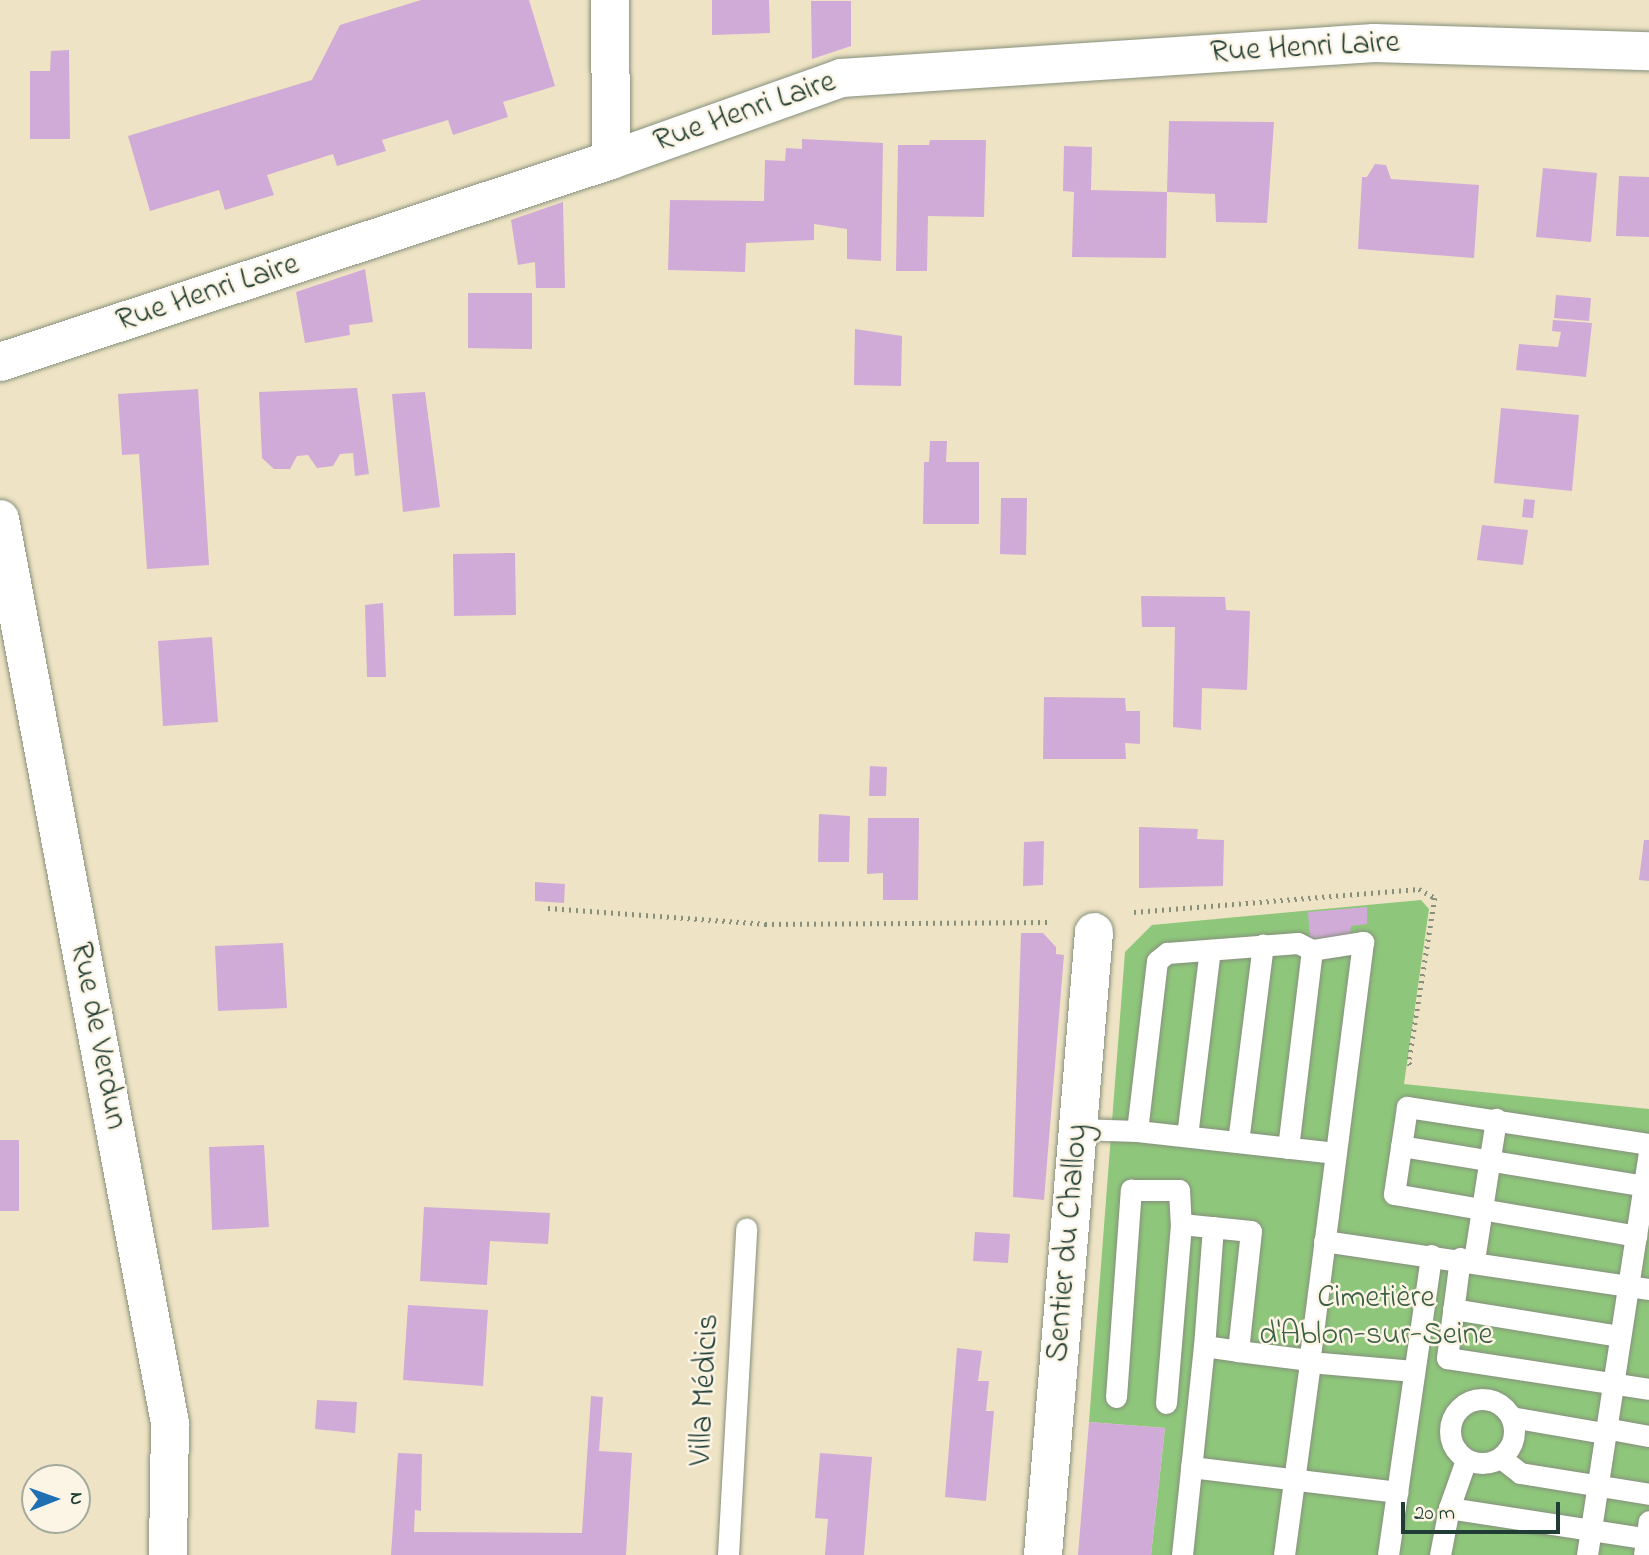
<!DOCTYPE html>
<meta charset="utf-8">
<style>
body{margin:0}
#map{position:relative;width:1649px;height:1555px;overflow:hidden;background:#eee3c4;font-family:"Indie Flower",sans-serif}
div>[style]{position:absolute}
.green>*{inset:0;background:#8ec77b}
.building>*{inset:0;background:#d1abd7}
.path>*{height:4.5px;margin-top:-2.25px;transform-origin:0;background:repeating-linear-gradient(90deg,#86907c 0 2px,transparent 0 7px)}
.roads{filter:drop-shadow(0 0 2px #86907c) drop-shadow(0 0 2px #86907c)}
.service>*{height:21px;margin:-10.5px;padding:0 10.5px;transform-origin:10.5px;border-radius:10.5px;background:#fff}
.service>.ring{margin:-10.5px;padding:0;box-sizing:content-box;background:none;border:21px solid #fff;border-radius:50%}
.minor>*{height:38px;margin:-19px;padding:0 19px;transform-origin:19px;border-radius:19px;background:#fff}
span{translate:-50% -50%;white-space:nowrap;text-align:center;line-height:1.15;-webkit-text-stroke:5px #fcf5e5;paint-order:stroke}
.street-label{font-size:32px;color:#1f3d34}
.park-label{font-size:32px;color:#3b6046}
.north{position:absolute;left:21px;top:1464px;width:70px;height:70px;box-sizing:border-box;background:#fcf5e5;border:2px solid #a4ab9e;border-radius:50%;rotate:89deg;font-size:19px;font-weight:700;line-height:28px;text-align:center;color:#1f3d34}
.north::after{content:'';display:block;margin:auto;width:24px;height:32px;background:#1f6fb2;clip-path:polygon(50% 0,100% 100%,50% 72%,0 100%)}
.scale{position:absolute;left:1401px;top:1502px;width:159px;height:32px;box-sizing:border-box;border:4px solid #1f3d34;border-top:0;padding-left:9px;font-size:21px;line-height:24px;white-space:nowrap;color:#1f3d34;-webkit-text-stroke:5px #fcf5e5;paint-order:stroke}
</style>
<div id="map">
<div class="green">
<i style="clip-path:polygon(1421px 900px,1429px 909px,1404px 1084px,1649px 1109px,1649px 1555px,1151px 1555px,1165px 1428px,1089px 1422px,1125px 952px,1152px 925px)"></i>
</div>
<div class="building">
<i style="clip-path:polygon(421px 0,529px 0,555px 86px,503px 102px,508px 117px,453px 135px,448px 120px,382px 140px,386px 151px,337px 166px,333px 154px,267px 175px,274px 195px,225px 210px,219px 190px,150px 211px,128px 136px,312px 80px,340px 25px)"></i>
<i style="clip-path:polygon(712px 0,769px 0,770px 33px,712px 35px)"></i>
<i style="clip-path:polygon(811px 1px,851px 1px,851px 46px,812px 59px)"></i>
<i style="clip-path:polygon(69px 50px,70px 139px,30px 139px,30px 71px,50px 71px,51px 51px)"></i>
<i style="clip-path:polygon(1169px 121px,1274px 122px,1267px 223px,1216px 222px,1215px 194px,1167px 192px,1166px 258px,1072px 257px,1074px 192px,1063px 191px,1064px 146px,1092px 147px,1091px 190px,1167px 192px)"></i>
<i style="clip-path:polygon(802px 139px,883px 143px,881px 261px,847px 259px,847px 229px,814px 224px,814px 240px,746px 243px,745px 272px,668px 270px,670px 200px,764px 201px,765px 160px,785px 161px,786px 148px,802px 149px)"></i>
<i style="clip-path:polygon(930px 140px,986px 140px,984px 217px,928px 216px,927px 271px,896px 271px,898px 145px,929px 145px)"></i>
<i style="clip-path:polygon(1375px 164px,1386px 165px,1391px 179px,1479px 185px,1474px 258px,1358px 249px,1362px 177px,1367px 177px)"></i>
<i style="clip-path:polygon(1543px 168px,1597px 173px,1591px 242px,1536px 237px)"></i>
<i style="clip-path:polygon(1619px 176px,1649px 177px,1649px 237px,1616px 236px)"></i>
<i style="clip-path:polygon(563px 202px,565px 288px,536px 288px,535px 262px,518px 265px,511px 220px)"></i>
<i style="clip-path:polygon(365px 269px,373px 322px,349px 325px,350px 335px,305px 343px,296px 292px)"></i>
<i style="clip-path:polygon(468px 293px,532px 293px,532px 349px,468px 348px)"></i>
<i style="clip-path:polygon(1556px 295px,1591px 298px,1589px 321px,1554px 318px)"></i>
<i style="clip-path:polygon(1553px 320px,1592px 323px,1586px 377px,1516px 370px,1519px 344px,1558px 347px,1561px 332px,1552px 331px)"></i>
<i style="clip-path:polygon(855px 329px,902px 336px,901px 386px,854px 385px)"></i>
<i style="clip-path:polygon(357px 388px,369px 474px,355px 476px,353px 453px,340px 454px,333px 466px,317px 468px,308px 455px,297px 456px,290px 469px,274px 469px,262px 458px,259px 392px)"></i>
<i style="clip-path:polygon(198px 389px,209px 565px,147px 569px,139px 454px,122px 455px,118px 394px)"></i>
<i style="clip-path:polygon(425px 392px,440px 507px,403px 512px,392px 394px)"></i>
<i style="clip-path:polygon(1501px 408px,1579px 415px,1572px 491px,1494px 483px)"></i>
<i style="clip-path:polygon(930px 441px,947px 441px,946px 462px,979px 462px,979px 524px,923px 524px,924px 462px,929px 462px)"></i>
<i style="clip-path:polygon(1001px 498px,1027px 498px,1026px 555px,1000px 554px)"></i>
<i style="clip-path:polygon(1524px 499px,1535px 500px,1533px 518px,1522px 517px)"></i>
<i style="clip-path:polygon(1482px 525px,1528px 530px,1523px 565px,1477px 560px)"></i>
<i style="clip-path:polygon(515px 553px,516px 615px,454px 616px,453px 554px)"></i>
<i style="clip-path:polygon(1141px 596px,1225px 597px,1226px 610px,1250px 611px,1247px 690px,1202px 688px,1201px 730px,1173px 727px,1175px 627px,1142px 627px)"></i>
<i style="clip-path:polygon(383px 603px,386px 677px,367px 677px,365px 605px)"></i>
<i style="clip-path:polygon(212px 637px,218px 722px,163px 726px,158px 641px)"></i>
<i style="clip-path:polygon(1044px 697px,1125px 698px,1126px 711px,1140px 711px,1140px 744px,1125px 743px,1126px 759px,1043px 759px)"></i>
<i style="clip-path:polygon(870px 766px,887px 767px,886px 796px,869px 796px)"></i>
<i style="clip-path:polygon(819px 814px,850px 816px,849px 862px,818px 862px)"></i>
<i style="clip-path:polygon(868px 818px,919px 818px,918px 900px,883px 900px,883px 873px,867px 874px)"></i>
<i style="clip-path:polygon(1139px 827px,1198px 829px,1197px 839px,1224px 840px,1223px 886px,1139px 888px)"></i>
<i style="clip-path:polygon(1644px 840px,1649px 840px,1649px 881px,1639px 880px)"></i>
<i style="clip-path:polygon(1044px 841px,1043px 885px,1023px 886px,1024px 842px)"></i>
<i style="clip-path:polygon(535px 882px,565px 884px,564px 903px,535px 901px)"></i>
<i style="clip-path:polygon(1367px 907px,1367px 924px,1351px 926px,1350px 936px,1310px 939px,1308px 912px)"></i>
<i style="clip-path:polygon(1021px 933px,1043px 933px,1056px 947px,1056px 954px,1064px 955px,1044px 1200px,1013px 1197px)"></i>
<i style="clip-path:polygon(283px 943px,287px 1008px,218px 1011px,215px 946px)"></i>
<i style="clip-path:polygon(0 1140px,19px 1140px,19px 1211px,0 1211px)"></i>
<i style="clip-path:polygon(264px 1145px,269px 1227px,212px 1230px,209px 1147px)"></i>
<i style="clip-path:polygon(424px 1207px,550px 1213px,548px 1244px,490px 1241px,487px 1285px,420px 1281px)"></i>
<i style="clip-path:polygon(975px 1232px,1010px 1234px,1008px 1263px,973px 1261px)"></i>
<i style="clip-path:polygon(408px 1305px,488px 1310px,483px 1386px,403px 1380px)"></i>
<i style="clip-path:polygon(957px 1348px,982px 1351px,978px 1381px,989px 1381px,986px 1411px,994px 1411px,986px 1501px,945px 1497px)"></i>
<i style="clip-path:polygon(591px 1396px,603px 1397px,599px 1451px,632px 1453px,626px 1555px,391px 1555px,398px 1453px,422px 1454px,421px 1511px,415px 1510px,414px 1532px,582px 1533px)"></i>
<i style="clip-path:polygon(317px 1400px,357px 1402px,355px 1433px,315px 1429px)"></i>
<i style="clip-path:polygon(1089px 1422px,1165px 1428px,1151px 1555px,1078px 1555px)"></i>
<i style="clip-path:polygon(820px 1453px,872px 1457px,864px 1555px,825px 1555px,828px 1519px,815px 1518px)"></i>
</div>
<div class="path">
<i style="left:548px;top:908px;width:218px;rotate:4.2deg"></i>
<i style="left:765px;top:924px;width:284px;rotate:-0.4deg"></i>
<i style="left:1134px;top:912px;width:286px;rotate:-4.6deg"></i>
<i style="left:1419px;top:889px;width:18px;rotate:29deg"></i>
<i style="left:1435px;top:898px;width:167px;rotate:99deg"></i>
<i style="left:1409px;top:1063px;width:6px;rotate:51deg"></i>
</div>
<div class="roads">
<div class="service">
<i style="left:1078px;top:1129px;width:59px;rotate:1.9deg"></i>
<i style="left:1137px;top:1131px;width:200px;rotate:6.3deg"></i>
<i style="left:1137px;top:1131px;width:171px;rotate:-83.3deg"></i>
<i style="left:1157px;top:961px;width:13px;rotate:-39deg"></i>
<i style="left:1167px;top:953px;width:131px;rotate:-4.4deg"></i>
<i style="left:1298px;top:943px;width:16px;rotate:27deg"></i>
<i style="left:1312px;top:950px;width:52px;rotate:-8.9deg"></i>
<i style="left:1363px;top:942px;width:411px;rotate:97.3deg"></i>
<i style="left:1187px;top:1136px;width:187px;rotate:-83deg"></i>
<i style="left:1238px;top:1142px;width:199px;rotate:-82.8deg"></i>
<i style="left:1649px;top:1144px;width:245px;rotate:-171.3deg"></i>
<i style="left:1407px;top:1107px;width:88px;rotate:98.5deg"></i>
<i style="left:1394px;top:1194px;width:246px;rotate:9.8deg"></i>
<i style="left:1636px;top:1236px;width:85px;rotate:-81.2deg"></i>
<i style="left:1401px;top:1146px;width:246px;rotate:9.3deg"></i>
<i style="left:1288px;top:1148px;width:199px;rotate:-83.1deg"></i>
<i style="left:1213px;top:1227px;width:119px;rotate:94.3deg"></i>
<i style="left:1204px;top:1346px;width:34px;rotate:8deg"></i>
<i style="left:1324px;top:1241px;width:329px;rotate:8.4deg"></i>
<i style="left:1460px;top:1258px;width:101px;rotate:97.4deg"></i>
<i style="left:1447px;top:1358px;width:204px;rotate:8.7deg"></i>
<i style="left:1474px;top:1260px;width:143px;rotate:-81.1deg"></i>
<i style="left:1453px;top:1309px;width:169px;rotate:9.2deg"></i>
<i style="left:1321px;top:1363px;width:93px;rotate:4.9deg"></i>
<i style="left:1116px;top:1397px;width:208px;rotate:-85.9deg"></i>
<i style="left:1131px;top:1190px;width:48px"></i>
<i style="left:1179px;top:1190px;width:34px;rotate:87deg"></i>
<i style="left:1181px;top:1224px;width:70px;rotate:5.7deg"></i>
<i style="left:1251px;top:1231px;width:121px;rotate:96.2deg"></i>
<i style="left:1238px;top:1351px;width:64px;rotate:7.2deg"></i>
<i class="ring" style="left:1450px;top:1399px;width:43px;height:43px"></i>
<i style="left:1166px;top:1403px;width:180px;rotate:-85.2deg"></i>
<i style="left:1511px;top:1417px;width:94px;rotate:9.8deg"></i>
<i style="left:1605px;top:1428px;width:45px;rotate:10.3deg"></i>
<i style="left:1501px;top:1458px;width:24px;rotate:38deg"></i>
<i style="left:1520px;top:1473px;width:131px;rotate:9.2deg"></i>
<i style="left:1191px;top:1467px;width:208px;rotate:6.9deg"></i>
<i style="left:1449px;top:1508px;width:202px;rotate:8.8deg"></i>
<i style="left:728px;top:1555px;width:327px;rotate:-86.8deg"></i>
<i style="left:1182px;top:1555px;width:210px;rotate:-84deg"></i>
<i style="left:1284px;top:1555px;width:186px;rotate:-82.3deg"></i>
<i style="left:1388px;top:1555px;width:303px;rotate:-81.8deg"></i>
<i style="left:1440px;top:1555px;width:48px;rotate:-79.2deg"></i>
<i style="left:1449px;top:1508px;width:51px;rotate:-70.5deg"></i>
<i style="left:1587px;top:1555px;width:323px;rotate:-81.3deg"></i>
<i style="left:1644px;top:1555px;width:34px;rotate:-82deg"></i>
</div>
<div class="minor">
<i style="left:610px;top:0;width:160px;rotate:89.6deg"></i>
<i style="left:0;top:362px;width:644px;rotate:-18.29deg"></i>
<i style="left:611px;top:160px;width:244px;rotate:-19.6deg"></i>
<i style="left:841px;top:78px;width:534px;rotate:-3.76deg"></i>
<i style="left:1374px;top:43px;width:275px;rotate:1.7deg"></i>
<i style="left:0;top:519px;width:920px;rotate:79.35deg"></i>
<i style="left:170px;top:1423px;width:132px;rotate:90.9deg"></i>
<i style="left:1043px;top:1555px;width:625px;rotate:-85.32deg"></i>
</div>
</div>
<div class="street-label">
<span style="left:1305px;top:49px;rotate:-3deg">Rue Henri Laire</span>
<span style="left:745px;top:113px;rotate:-19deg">Rue Henri Laire</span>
<span style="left:208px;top:294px;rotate:-18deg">Rue Henri Laire</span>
<span style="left:97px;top:1036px;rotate:79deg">Rue de Verdun</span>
<span style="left:1069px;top:1243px;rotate:-85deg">Sentier du Challoy</span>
<span style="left:706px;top:1390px;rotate:-87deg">Villa Médicis</span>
</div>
<div class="park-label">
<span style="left:1376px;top:1318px">Cimetière<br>d'Ablon-sur-Seine</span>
</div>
<div class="north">N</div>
<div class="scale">20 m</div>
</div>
